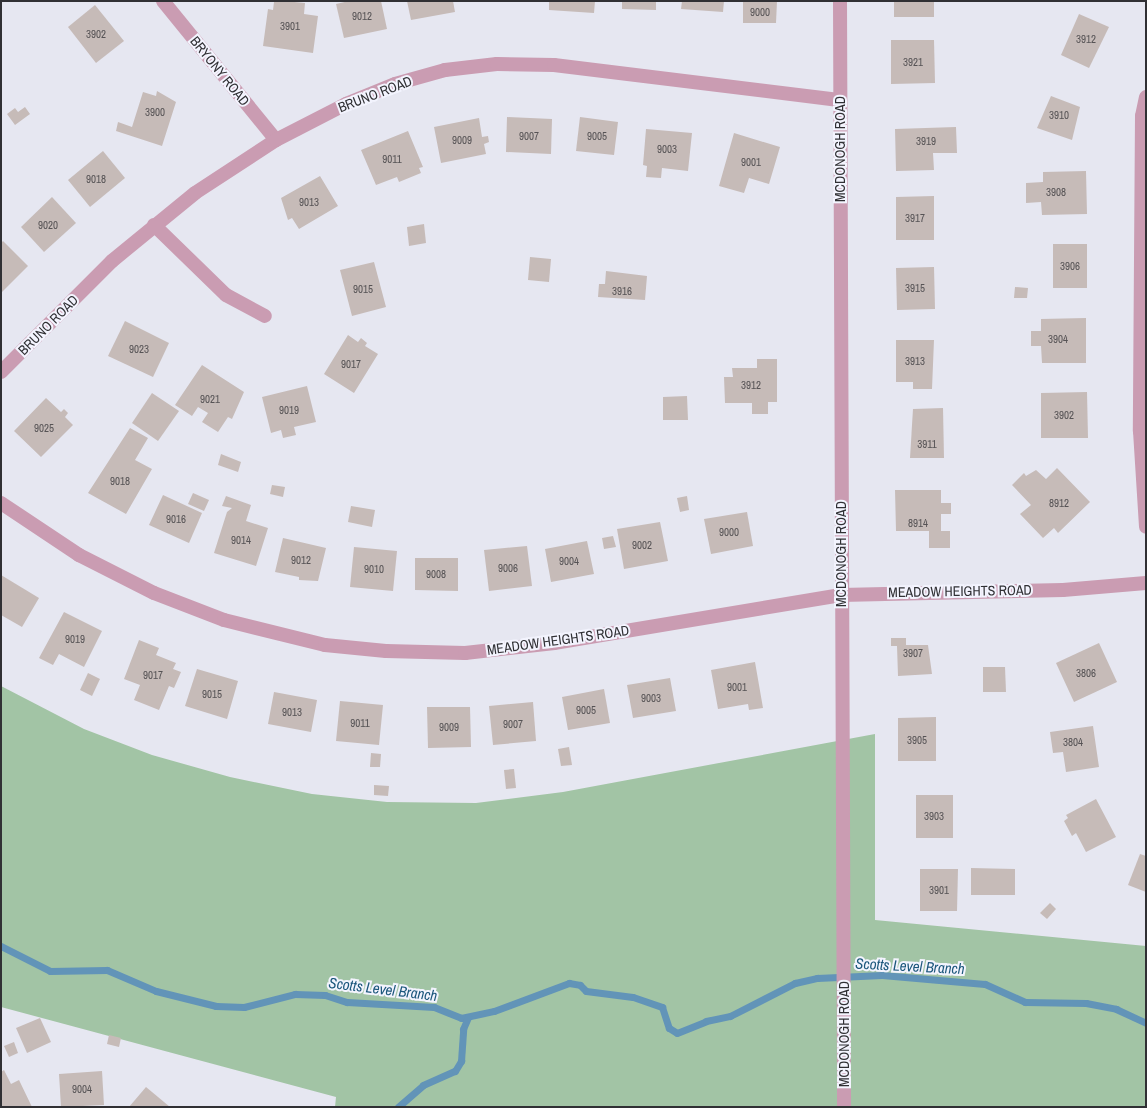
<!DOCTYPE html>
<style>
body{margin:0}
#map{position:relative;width:1147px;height:1108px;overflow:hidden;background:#e6e7f1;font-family:"Archivo Narrow",sans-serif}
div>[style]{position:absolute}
.green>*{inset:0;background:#a2c4a5}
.stream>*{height:7px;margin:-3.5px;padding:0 3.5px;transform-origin:3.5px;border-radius:3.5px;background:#6294b8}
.building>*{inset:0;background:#c6bbb8}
.minor>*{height:14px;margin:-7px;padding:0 7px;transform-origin:7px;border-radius:7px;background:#ca9cb2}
.tertiary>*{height:14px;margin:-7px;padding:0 7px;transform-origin:7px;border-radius:7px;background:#ca9cb2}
span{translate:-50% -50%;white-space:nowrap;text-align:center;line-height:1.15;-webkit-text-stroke:4px #f3f4fe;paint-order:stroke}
.number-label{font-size:11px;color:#565355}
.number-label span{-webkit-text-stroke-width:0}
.street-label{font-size:14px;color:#303034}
.water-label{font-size:15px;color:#1c577c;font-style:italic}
.frame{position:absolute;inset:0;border:2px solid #303034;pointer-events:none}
</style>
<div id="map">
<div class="green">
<i style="clip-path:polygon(1px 686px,84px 729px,152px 755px,230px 777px,312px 794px,387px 802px,476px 803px,563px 792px,875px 734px,875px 920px,1146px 946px,1146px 1107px,335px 1107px,336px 1097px,1px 1007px)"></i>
</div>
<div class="stream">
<i style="left:1px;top:946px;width:55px;rotate:27deg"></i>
<i style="left:50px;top:971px;width:57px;rotate:-1deg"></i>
<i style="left:107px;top:970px;width:53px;rotate:23.2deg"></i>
<i style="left:156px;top:991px;width:62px;rotate:14deg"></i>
<i style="left:216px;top:1006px;width:28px;rotate:2deg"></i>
<i style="left:244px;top:1007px;width:53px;rotate:-14.3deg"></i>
<i style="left:295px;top:994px;width:30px;rotate:2deg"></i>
<i style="left:325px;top:995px;width:23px;rotate:18deg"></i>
<i style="left:347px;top:1002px;width:87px;rotate:3.3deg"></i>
<i style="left:434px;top:1007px;width:29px;rotate:22deg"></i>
<i style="left:461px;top:1018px;width:34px;rotate:-12deg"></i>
<i style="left:494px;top:1011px;width:80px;rotate:-20.5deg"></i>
<i style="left:569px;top:983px;width:11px;rotate:10deg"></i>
<i style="left:580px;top:985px;width:8px;rotate:45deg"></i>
<i style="left:586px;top:991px;width:47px;rotate:7.3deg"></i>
<i style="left:633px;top:997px;width:31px;rotate:19deg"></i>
<i style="left:662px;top:1007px;width:22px;rotate:72deg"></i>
<i style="left:669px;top:1028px;width:9px;rotate:32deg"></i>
<i style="left:677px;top:1033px;width:31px;rotate:-22deg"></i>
<i style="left:706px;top:1021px;width:25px;rotate:-12deg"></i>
<i style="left:730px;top:1016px;width:73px;rotate:-26.9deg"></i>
<i style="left:795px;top:983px;width:23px;rotate:-13deg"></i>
<i style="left:817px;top:978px;width:65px;rotate:-2.6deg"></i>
<i style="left:882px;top:975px;width:103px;rotate:5deg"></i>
<i style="left:985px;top:984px;width:44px;rotate:24.2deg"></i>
<i style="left:1025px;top:1002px;width:61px;rotate:0.9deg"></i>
<i style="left:1086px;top:1003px;width:31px;rotate:11deg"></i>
<i style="left:1116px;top:1009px;width:33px;rotate:25deg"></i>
<i style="left:398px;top:1107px;width:33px;rotate:-41deg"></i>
<i style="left:423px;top:1085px;width:35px;rotate:-24deg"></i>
<i style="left:455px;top:1071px;width:12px;rotate:-59deg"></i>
<i style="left:461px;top:1061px;width:32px;rotate:-86deg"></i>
<i style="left:463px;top:1029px;width:13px;rotate:-67deg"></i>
</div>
<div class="building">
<i style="clip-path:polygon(284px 1px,305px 3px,304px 14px,318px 16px,313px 53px,263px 46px,268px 9px,273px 10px,274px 2px)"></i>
<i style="clip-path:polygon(349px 1px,381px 1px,387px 29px,344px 38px,336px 4px)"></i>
<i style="clip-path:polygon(407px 1px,453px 1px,455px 12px,411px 20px)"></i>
<i style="clip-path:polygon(549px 1px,595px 1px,594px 13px,549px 10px)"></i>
<i style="clip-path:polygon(622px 1px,656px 1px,656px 10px,622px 9px)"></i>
<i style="clip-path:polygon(682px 1px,724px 1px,723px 12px,681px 9px)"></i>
<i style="clip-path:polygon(743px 1px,777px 1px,776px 23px,743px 23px)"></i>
<i style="clip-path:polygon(894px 1px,934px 1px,934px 17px,894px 17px)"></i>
<i style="clip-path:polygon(95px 5px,124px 41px,96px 63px,68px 27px)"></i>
<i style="clip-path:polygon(1079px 14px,1109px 27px,1089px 68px,1061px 55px)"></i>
<i style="clip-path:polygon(891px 40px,934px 40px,935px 83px,891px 84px)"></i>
<i style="clip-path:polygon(157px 91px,176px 102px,162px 146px,116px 131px,118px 122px,132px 127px,143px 92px,156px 96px)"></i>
<i style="clip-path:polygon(1051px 96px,1080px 107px,1072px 140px,1037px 128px)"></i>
<i style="clip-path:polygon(25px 107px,30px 114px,15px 125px,7px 114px,15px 108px,18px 112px)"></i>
<i style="clip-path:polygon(507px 117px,552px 119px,551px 154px,506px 152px)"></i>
<i style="clip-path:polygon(580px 117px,618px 122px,614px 155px,576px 151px)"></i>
<i style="clip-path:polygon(479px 118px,482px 137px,488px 136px,489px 142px,484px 144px,486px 154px,441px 163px,434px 127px)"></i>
<i style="clip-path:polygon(956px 127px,957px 153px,933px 153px,934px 170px,896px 171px,895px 129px)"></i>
<i style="clip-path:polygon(646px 129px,692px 133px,688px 171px,662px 168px,661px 178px,646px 177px,647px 166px,643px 165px)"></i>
<i style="clip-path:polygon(408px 131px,423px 167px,419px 168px,421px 173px,399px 182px,397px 177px,376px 185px,361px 150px)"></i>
<i style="clip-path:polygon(734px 133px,780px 147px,769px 184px,749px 178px,744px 193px,719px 186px)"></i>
<i style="clip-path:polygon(103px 151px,125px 178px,90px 207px,68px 180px)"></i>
<i style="clip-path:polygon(1086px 171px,1087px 214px,1042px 215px,1041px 202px,1026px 203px,1026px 183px,1043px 182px,1043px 172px)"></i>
<i style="clip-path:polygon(320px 176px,338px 206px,299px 229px,292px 218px,288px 220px,281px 198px)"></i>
<i style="clip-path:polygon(934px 196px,934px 240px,896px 240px,896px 197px)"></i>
<i style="clip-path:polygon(52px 197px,76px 223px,44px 252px,21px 227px)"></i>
<i style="clip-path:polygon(424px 224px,426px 243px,409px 246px,407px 227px)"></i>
<i style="clip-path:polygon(3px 241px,28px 266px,1px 293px,1px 243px)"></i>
<i style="clip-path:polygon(1053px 244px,1087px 244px,1087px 288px,1053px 288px)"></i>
<i style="clip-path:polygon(530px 257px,551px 259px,549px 282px,528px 280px)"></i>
<i style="clip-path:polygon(374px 262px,386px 307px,352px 316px,340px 270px)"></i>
<i style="clip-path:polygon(934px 267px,935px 309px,897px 310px,896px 268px)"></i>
<i style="clip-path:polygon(606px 271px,647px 276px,645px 300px,598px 297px,599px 284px,605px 284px)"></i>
<i style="clip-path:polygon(1015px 287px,1028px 288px,1027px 298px,1014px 298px)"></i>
<i style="clip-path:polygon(1086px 318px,1086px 363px,1042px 363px,1041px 346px,1031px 346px,1031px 331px,1041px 331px,1041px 319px)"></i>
<i style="clip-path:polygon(125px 321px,169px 343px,153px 377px,108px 356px)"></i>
<i style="clip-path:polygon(348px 335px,358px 342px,361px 338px,367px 343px,365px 346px,378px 354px,354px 393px,324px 374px)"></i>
<i style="clip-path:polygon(896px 340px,934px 340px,932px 389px,913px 389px,913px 382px,896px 382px)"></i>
<i style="clip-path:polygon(757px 359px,777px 359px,777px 402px,768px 402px,768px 414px,752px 414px,752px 403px,725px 403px,724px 377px,733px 377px,732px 368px,757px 368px)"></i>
<i style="clip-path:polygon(202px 365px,244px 392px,232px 419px,228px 417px,218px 432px,202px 422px,208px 413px,198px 407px,192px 416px,175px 405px)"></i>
<i style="clip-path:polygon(307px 386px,316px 422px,294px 427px,296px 435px,283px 438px,281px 430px,271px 433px,262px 397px)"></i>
<i style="clip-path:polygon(1087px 392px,1088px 438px,1041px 438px,1041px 393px)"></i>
<i style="clip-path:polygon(152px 393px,179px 411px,158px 441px,132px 423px)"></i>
<i style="clip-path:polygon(687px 396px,688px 420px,663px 420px,663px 397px)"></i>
<i style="clip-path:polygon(46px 398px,61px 412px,64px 409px,68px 413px,65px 417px,73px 425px,41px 457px,14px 431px)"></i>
<i style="clip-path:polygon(943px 408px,944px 458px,910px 458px,913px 409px)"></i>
<i style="clip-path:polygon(130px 428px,148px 438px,135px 460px,152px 469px,126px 514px,88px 493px)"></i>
<i style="clip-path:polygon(221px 454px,241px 462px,238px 472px,218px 465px)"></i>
<i style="clip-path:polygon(1057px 468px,1090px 502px,1058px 533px,1054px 528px,1043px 538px,1020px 514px,1031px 505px,1012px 485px,1024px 473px,1026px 476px,1036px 470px,1046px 479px)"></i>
<i style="clip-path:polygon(272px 485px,285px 487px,283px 497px,270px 494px)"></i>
<i style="clip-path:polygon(895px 490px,941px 490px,941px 503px,951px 503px,951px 514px,941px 514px,941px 531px,950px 531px,950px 548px,929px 548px,929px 531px,896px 531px)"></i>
<i style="clip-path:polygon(193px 493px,209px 500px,204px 511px,188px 504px)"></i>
<i style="clip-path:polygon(163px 495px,202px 513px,189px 543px,149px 525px)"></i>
<i style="clip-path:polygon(226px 496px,251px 505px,246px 521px,268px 528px,256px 566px,214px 553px,227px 512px,232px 508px,222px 506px)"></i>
<i style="clip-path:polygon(687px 496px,689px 510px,680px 512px,677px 498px)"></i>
<i style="clip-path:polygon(351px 506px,375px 510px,372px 527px,348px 522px)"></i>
<i style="clip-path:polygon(747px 512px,753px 546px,711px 554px,704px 519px)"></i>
<i style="clip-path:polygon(660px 522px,668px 561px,624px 569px,617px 529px)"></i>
<i style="clip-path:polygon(613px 536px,616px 547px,604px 549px,602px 538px)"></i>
<i style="clip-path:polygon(283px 538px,326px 548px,318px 581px,299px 580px,299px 577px,275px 572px)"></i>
<i style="clip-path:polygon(587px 541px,594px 574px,551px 582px,545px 549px)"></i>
<i style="clip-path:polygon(527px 546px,532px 586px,489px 591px,484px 550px)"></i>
<i style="clip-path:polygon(354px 547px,397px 551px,393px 591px,350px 587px)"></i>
<i style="clip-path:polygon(415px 558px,458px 558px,458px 591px,415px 590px)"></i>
<i style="clip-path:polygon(1px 575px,39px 598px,22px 627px,1px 615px)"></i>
<i style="clip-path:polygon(64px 612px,102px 631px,84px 667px,59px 654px,53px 665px,39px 658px)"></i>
<i style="clip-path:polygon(891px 638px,906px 638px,906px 645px,928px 645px,932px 674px,898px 676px,897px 646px,891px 646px)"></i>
<i style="clip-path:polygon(139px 640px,159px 648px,156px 655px,176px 663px,173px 669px,181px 672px,174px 688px,169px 686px,159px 710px,134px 700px,140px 685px,124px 679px)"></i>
<i style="clip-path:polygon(1099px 643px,1117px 682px,1074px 702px,1056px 663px)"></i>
<i style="clip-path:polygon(755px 662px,763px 708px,749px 710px,748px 704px,718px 709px,711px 670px)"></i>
<i style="clip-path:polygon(983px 667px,1005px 667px,1006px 692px,983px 692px)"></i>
<i style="clip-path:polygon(197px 669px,238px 681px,227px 719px,185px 706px)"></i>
<i style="clip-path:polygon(88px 673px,100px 679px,92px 696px,80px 690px)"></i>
<i style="clip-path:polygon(670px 678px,676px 711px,633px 718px,627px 685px)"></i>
<i style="clip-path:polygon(604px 689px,610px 723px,568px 730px,562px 697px)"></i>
<i style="clip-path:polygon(274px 692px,317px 700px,311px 732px,268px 724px)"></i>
<i style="clip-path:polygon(340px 701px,383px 705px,379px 745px,336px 741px)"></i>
<i style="clip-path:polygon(533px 702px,536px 741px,493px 745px,489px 706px)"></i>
<i style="clip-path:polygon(427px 707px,470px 707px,471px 747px,428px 748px)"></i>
<i style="clip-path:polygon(936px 717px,936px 761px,898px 761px,898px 718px)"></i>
<i style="clip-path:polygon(1093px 726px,1099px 767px,1066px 772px,1063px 752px,1053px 753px,1050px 732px)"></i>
<i style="clip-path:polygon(569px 747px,572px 765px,561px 766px,558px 749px)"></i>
<i style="clip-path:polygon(371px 753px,381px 754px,380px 767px,370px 767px)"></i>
<i style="clip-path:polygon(514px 769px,516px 788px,506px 789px,504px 770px)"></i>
<i style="clip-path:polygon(374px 785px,389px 786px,388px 796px,374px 795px)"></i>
<i style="clip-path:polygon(916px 795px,953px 795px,953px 838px,916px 838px)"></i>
<i style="clip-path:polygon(1096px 799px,1116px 837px,1086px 852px,1076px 833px,1072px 836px,1064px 821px,1068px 818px,1066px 815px)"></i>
<i style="clip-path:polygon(1140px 854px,1146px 856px,1146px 892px,1128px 885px)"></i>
<i style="clip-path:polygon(971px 868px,1015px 869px,1015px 895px,971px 895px)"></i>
<i style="clip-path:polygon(920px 869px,958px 869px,957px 911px,920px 911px)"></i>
<i style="clip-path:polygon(1050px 903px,1056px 909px,1047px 919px,1040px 913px)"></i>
<i style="clip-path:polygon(40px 1018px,51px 1042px,27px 1053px,16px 1028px)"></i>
<i style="clip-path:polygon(109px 1035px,121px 1038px,119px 1047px,107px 1044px)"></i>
<i style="clip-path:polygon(14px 1042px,18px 1053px,9px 1057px,4px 1046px)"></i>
<i style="clip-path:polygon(4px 1070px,11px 1084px,19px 1080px,32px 1107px,1px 1107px,1px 1072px)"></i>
<i style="clip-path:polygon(102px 1071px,104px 1105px,61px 1107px,59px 1074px)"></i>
<i style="clip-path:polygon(146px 1087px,170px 1107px,129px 1107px)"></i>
</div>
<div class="minor">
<i style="left:163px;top:1px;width:179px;rotate:50.9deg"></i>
<i style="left:1146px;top:97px;width:19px;rotate:102deg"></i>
<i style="left:1142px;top:116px;width:315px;rotate:90.4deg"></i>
<i style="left:1140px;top:431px;width:96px;rotate:86.4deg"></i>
<i style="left:154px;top:225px;width:100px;rotate:44.2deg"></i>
<i style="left:226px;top:295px;width:44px;rotate:28.3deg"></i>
<i style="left:1px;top:372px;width:157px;rotate:-45deg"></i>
<i style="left:112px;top:261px;width:107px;rotate:-39.3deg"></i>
<i style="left:195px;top:193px;width:97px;rotate:-33.2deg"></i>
<i style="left:276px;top:140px;width:79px;rotate:-27.2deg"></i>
<i style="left:346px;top:104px;width:53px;rotate:-22.2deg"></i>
<i style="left:395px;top:84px;width:52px;rotate:-15.6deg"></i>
<i style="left:445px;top:70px;width:52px;rotate:-6.6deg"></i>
<i style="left:497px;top:64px;width:57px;rotate:1deg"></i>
<i style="left:554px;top:65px;width:287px;rotate:7deg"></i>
<i style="left:1px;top:503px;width:94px;rotate:33.7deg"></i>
<i style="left:79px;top:555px;width:84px;rotate:26.9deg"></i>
<i style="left:154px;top:593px;width:75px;rotate:21.1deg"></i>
<i style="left:224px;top:620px;width:104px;rotate:13.9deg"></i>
<i style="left:325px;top:645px;width:61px;rotate:5.6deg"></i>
<i style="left:386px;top:651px;width:79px;rotate:1.5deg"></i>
<i style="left:465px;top:653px;width:90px;rotate:-6.4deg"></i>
<i style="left:554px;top:643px;width:291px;rotate:-9.5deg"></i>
<i style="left:841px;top:595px;width:222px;rotate:-1.3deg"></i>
<i style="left:1063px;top:590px;width:83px;rotate:-4.8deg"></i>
</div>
<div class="tertiary">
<i style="left:840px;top:1px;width:1106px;rotate:89.79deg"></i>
</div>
<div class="number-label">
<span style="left:760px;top:12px">9000</span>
<span style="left:362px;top:16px">9012</span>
<span style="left:290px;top:26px">3901</span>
<span style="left:96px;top:34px">3902</span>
<span style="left:1086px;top:39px">3912</span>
<span style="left:913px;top:62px">3921</span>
<span style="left:155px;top:112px">3900</span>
<span style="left:1059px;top:115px">3910</span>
<span style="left:529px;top:136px">9007</span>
<span style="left:597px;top:136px">9005</span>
<span style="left:462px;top:140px">9009</span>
<span style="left:926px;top:141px">3919</span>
<span style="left:667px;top:149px">9003</span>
<span style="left:392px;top:159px">9011</span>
<span style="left:751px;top:162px">9001</span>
<span style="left:96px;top:179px">9018</span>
<span style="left:1056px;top:192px">3908</span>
<span style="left:309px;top:202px">9013</span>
<span style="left:915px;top:218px">3917</span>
<span style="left:48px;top:225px">9020</span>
<span style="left:1070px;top:266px">3906</span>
<span style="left:915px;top:288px">3915</span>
<span style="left:363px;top:289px">9015</span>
<span style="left:622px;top:291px">3916</span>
<span style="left:1058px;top:339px">3904</span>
<span style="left:139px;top:349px">9023</span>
<span style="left:915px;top:361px">3913</span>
<span style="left:351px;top:364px">9017</span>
<span style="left:751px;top:385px">3912</span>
<span style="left:210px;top:399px">9021</span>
<span style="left:289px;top:410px">9019</span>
<span style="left:1064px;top:415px">3902</span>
<span style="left:44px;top:428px">9025</span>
<span style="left:927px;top:444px">3911</span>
<span style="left:120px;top:481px">9018</span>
<span style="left:1059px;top:503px">8912</span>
<span style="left:176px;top:519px">9016</span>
<span style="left:918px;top:523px">8914</span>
<span style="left:729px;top:532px">9000</span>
<span style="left:241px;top:540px">9014</span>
<span style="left:642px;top:545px">9002</span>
<span style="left:301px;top:560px">9012</span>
<span style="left:569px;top:561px">9004</span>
<span style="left:508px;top:568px">9006</span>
<span style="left:374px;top:569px">9010</span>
<span style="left:436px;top:574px">9008</span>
<span style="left:75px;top:639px">9019</span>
<span style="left:913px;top:653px">3907</span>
<span style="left:1086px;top:673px">3806</span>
<span style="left:153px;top:675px">9017</span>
<span style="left:737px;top:687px">9001</span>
<span style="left:212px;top:694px">9015</span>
<span style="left:651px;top:698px">9003</span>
<span style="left:586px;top:710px">9005</span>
<span style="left:292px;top:712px">9013</span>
<span style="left:360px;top:723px">9011</span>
<span style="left:513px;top:724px">9007</span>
<span style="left:449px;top:727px">9009</span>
<span style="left:917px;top:740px">3905</span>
<span style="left:1073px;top:742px">3804</span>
<span style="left:934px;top:816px">3903</span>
<span style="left:939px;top:890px">3901</span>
<span style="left:82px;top:1089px">9004</span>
</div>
<div class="street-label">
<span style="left:220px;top:71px;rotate:51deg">BRYONY ROAD</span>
<span style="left:375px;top:94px;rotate:-21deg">BRUNO ROAD</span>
<span style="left:840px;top:149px;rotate:-90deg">MCDONOGH ROAD</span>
<span style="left:48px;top:325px;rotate:-45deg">BRUNO ROAD</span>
<span style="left:841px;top:554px;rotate:-90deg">MCDONOGH ROAD</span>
<span style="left:960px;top:591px;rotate:-1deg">MEADOW HEIGHTS ROAD</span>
<span style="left:558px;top:640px;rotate:-8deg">MEADOW HEIGHTS ROAD</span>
<span style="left:844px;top:1034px;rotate:-90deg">MCDONOGH ROAD</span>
</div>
<div class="water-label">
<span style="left:910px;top:966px;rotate:3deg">Scotts Level Branch</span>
<span style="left:383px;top:989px;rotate:7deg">Scotts Level Branch</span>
</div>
<div class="frame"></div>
</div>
